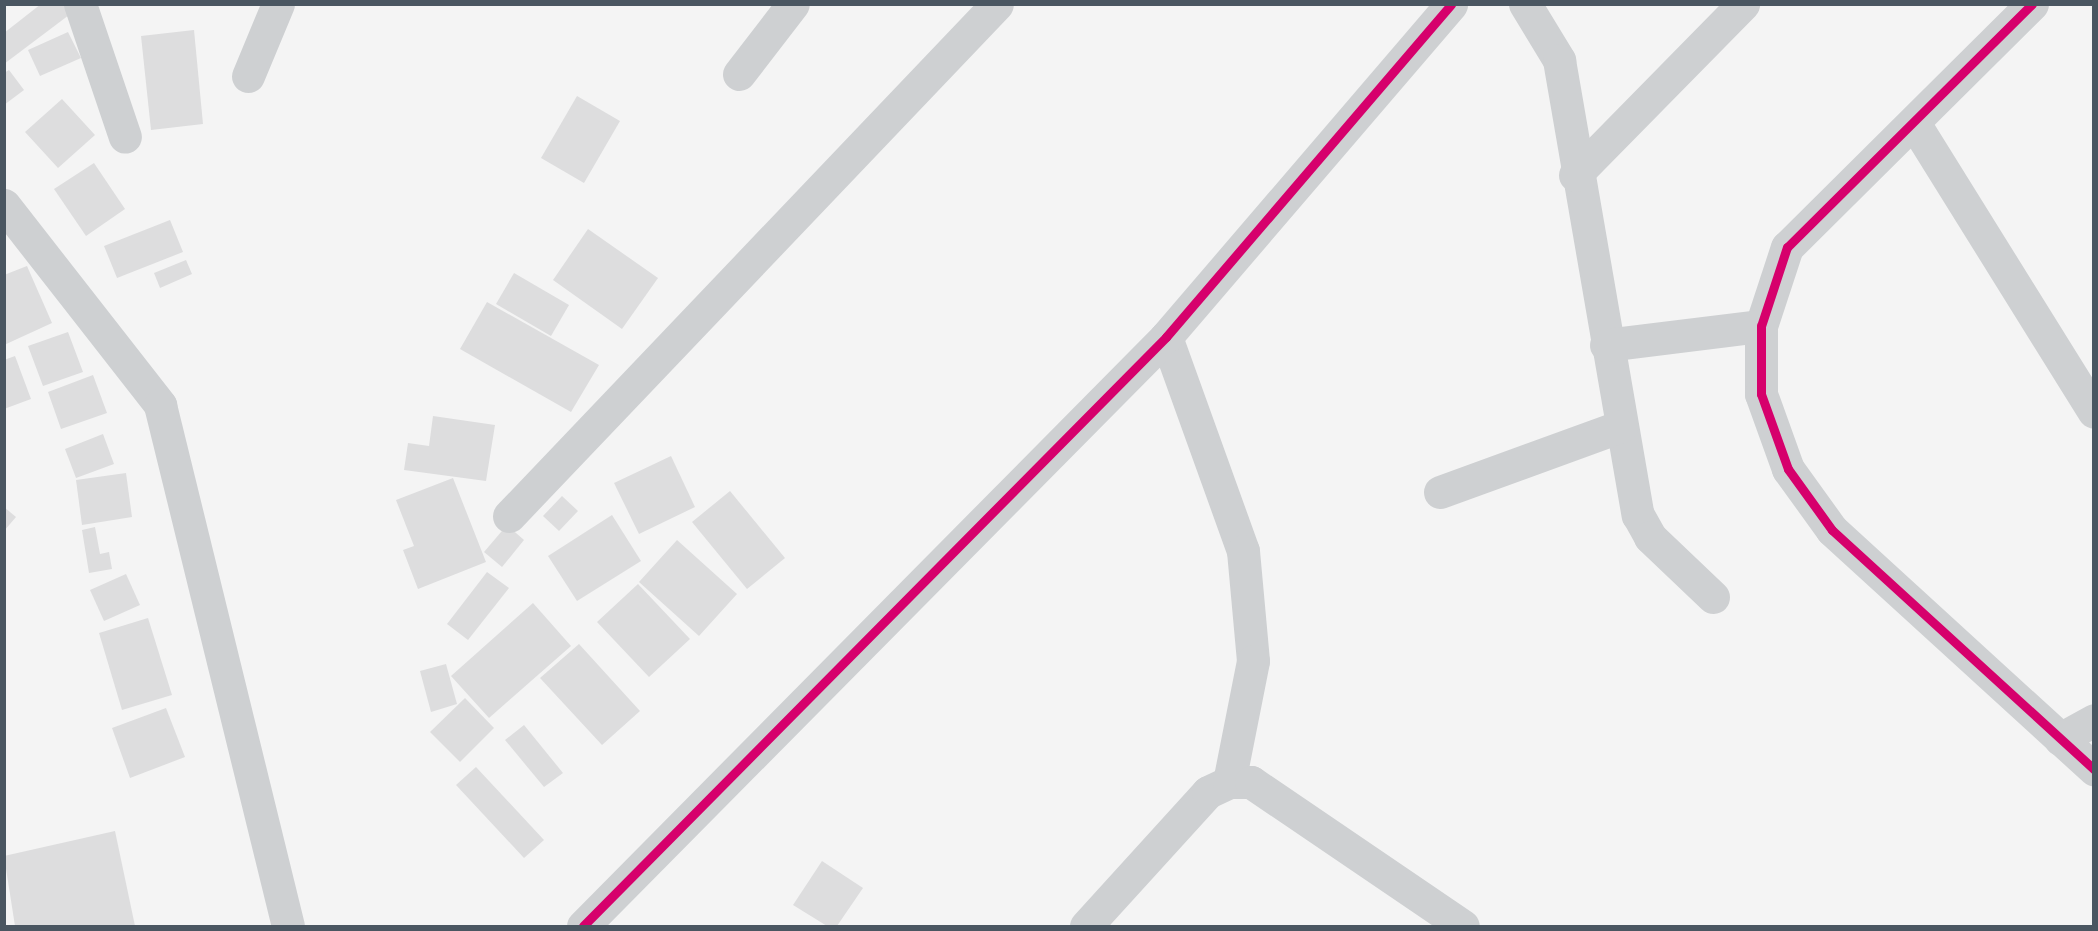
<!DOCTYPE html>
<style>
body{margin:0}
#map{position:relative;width:2098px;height:931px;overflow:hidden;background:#f4f4f4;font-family:"Fira Sans Condensed",sans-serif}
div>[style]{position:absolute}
.building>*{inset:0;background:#ddddde}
.minor>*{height:33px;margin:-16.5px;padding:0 16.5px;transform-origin:16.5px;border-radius:16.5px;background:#ced0d2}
.cycleway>*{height:9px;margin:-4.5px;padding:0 4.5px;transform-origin:4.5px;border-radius:4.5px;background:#d6006c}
span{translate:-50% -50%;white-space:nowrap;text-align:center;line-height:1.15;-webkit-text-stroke:5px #fff;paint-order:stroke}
.frame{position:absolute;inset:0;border:6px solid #4a5661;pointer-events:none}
</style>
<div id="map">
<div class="building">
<i style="clip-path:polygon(41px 4px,67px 4px,73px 12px,4px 64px,4px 33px)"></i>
<i style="clip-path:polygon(194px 30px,203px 124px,151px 130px,141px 36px)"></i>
<i style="clip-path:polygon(68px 32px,81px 58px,40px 76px,28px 50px)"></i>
<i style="clip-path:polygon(9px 70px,24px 90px,4px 105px,4px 73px)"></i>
<i style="clip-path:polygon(577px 96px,620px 121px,584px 183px,541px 158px)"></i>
<i style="clip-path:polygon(62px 99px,95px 135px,58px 168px,25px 132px)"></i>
<i style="clip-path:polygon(94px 163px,125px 209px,86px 236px,54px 189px)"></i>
<i style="clip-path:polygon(170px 220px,183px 252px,117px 278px,104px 246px)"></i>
<i style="clip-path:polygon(588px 229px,658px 278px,622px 329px,553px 280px)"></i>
<i style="clip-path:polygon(186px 260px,192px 274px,160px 288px,154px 273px)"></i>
<i style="clip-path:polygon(27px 266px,52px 323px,4px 345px,4px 275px)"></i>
<i style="clip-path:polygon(514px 273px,569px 305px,551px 336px,496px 304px)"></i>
<i style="clip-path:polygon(487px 302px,599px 365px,571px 412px,460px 349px)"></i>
<i style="clip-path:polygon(68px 332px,83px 372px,43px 386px,28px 346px)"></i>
<i style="clip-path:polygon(15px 356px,31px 399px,4px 409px,4px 360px)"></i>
<i style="clip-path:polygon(93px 375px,107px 413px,61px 429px,48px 392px)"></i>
<i style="clip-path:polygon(433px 416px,495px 425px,486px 481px,404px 470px,408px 443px,429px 446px)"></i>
<i style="clip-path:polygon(103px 434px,114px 464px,76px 478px,65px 449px)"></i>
<i style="clip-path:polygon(671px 456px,695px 507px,639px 534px,614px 483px)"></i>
<i style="clip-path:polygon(126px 473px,132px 517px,82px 525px,76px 480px)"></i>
<i style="clip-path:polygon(453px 478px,486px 562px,418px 589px,403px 550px,414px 546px,396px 500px)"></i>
<i style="clip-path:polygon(730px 491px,785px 558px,747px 589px,692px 522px)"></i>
<i style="clip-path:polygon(562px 496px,578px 511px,559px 531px,543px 516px)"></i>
<i style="clip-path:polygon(4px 507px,16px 517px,4px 531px)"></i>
<i style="clip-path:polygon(612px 515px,641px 561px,577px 601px,548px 556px)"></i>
<i style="clip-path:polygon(507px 525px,524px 540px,502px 567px,484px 552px)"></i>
<i style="clip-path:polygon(95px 527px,100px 554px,109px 552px,112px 569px,89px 573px,82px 530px)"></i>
<i style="clip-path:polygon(677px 540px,737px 594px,699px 636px,639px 582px)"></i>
<i style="clip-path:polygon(487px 572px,509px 588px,468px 640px,447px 624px)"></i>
<i style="clip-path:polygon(126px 574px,140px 605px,104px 621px,90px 590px)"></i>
<i style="clip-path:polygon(638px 584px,690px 639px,649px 677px,597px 622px)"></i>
<i style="clip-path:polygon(533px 603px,571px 646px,489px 718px,451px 676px)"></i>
<i style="clip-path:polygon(148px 618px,172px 695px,122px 710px,99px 633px)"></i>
<i style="clip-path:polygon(579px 644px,640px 711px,602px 745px,540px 678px)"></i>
<i style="clip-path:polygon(446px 664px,457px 704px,431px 712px,420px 671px)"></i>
<i style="clip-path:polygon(465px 698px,494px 728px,460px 762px,430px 732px)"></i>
<i style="clip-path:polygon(166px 708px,185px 757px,130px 778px,112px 728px)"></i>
<i style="clip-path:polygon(524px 725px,563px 773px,544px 787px,505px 740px)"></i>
<i style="clip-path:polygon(476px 767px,544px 840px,524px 858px,456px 785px)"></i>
<i style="clip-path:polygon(115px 831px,135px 926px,15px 926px,4px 856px)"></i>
<i style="clip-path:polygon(822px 861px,863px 888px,837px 926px,827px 926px,793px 905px)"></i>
</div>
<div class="minor">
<i style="left:80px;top:4px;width:140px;rotate:71.3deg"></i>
<i style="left:1525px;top:4px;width:66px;rotate:58.7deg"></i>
<i style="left:1559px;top:60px;width:462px;rotate:80.2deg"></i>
<i style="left:1638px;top:515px;width:25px;rotate:61deg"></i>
<i style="left:1650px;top:537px;width:87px;rotate:43.6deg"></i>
<i style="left:2032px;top:4px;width:345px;rotate:135.2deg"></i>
<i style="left:1787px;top:247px;width:83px;rotate:108.2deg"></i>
<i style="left:1761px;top:326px;width:68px;rotate:90deg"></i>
<i style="left:1761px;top:394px;width:80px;rotate:70.2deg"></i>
<i style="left:1788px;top:469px;width:75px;rotate:54.2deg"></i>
<i style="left:1832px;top:530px;width:355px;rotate:42.4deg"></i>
<i style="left:739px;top:74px;width:88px;rotate:-52.4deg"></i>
<i style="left:248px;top:76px;width:78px;rotate:-67.4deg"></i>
<i style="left:1914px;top:123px;width:340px;rotate:58.1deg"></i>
<i style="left:1575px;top:175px;width:240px;rotate:-45.5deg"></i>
<i style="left:4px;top:205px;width:254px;rotate:52deg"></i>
<i style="left:160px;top:405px;width:536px;rotate:76.2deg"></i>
<i style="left:1166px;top:337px;width:227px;rotate:70.2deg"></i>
<i style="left:1243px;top:551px;width:110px;rotate:84.8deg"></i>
<i style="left:1253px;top:661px;width:123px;rotate:101.2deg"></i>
<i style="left:1606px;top:345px;width:156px;rotate:-7deg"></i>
<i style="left:1440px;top:492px;width:193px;rotate:-20deg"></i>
<i style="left:509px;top:516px;width:707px;rotate:-46.37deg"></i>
<i style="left:2060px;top:739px;width:39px;rotate:-29deg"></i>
<i style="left:583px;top:926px;width:829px;rotate:-45.29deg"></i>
<i style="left:1166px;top:337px;width:438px;rotate:-49.4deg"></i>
<i style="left:1086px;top:926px;width:181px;rotate:-47.7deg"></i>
<i style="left:1208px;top:792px;width:23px;rotate:-25deg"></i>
<i style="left:1229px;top:782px;width:22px"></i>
<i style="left:1251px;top:782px;width:256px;rotate:34.2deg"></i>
</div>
<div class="cycleway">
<i style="left:2032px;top:4px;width:345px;rotate:135.2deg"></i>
<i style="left:1787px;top:247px;width:83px;rotate:108.2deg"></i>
<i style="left:1761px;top:326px;width:68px;rotate:90deg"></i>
<i style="left:1761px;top:394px;width:80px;rotate:70.2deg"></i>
<i style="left:1788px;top:469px;width:75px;rotate:54.2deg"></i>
<i style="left:1832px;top:530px;width:355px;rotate:42.4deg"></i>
<i style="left:583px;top:926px;width:829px;rotate:-45.29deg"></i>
<i style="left:1166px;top:337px;width:438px;rotate:-49.4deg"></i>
</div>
<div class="frame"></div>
</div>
